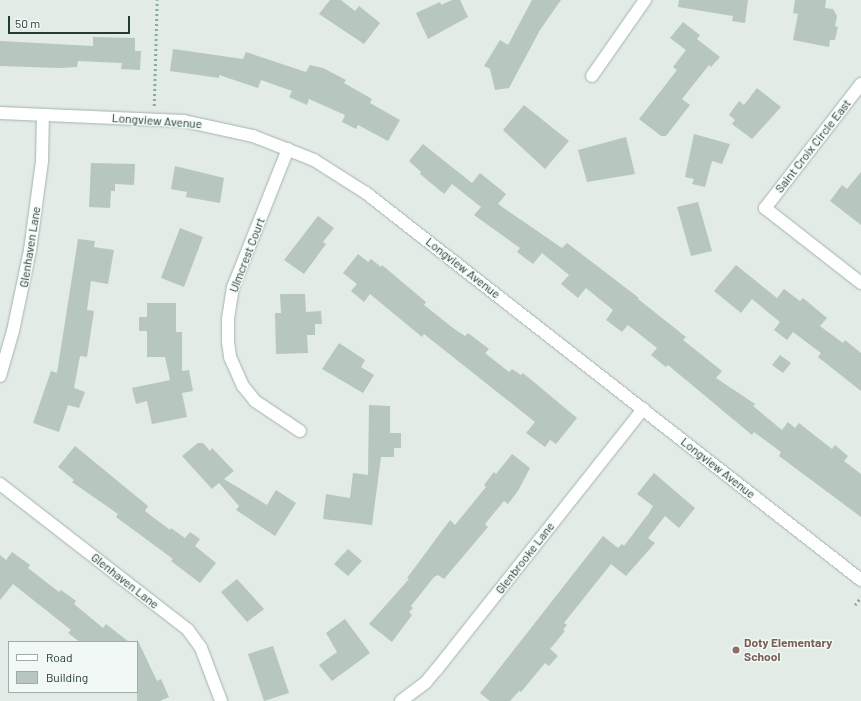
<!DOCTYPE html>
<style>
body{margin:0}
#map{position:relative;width:861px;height:701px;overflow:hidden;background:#e2ebe6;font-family:Barlow,sans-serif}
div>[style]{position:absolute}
.building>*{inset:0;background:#b7c6bf}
.path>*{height:2.5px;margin-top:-1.25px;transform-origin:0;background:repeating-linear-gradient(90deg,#84ad9e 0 2px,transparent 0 5px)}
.roads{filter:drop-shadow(0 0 1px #a5b3ad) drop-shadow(0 0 1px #a5b3ad)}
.minor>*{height:12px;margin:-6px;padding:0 6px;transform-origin:6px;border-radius:6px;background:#fff}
.dots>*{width:11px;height:11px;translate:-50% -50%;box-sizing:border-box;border:2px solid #f2f8f5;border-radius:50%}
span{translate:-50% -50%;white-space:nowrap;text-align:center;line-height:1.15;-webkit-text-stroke:3px #f2f8f5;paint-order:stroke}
.street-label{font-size:12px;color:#233b33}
.education-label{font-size:12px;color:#785e54;font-weight:700}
.left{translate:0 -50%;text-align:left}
.legend{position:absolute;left:8px;top:641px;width:130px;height:52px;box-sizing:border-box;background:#f2f8f5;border:1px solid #9faca7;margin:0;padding:5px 7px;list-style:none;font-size:12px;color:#233b33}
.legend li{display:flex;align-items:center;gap:8px;height:20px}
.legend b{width:20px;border:1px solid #9faca7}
.scale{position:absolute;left:8px;top:16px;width:122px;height:18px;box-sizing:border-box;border:2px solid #233b33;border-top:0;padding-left:5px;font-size:12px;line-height:14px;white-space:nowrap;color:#233b33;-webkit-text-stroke:3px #f2f8f5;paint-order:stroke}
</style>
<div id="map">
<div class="building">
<i style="clip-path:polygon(330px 0,341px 0,355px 11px,359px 6px,380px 23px,364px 44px,319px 14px)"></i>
<i style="clip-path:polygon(452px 0,460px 0,468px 17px,428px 39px,416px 13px,440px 2px,441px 5px)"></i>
<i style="clip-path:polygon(532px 0,561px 0,540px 30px,509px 88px,495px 90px,490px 69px,484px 66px,500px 40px,508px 45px)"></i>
<i style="clip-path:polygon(679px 0,748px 0,745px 23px,732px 21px,733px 16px,678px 7px)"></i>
<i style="clip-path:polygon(795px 0,826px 0,825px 8px,833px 9px,837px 16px,835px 26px,838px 27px,835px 40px,830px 40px,829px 47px,793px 40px,798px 14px,793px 13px)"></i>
<i style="clip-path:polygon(683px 22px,700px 35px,697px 39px,720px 57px,711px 67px,709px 65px,682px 99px,690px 105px,666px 136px,661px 136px,639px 119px,677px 70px,673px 67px,686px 50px,670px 38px)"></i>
<i style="clip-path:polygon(93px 37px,135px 38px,135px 51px,141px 51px,140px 70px,121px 69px,122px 63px,78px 61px,77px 67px,60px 68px,0 66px,0 41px,93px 46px)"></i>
<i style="clip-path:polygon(173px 49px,243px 59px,246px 52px,306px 72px,310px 65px,323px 68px,346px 80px,344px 83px,372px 99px,370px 103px,400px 120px,388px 141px,358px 125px,356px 129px,342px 122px,345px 115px,309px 99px,307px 105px,289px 97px,292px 91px,261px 80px,258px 88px,219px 75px,219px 78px,170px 71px)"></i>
<i style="clip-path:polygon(757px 88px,781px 107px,752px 139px,732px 124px,735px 120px,729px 115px,739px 101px,744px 105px)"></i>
<i style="clip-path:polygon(524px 105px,569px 141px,545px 169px,503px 130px)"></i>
<i style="clip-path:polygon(694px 134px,730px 144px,722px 164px,712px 161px,705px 187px,692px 184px,694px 179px,685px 177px)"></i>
<i style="clip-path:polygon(626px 137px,635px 174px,587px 182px,578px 150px)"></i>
<i style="clip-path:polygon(423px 144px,472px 183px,480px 173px,506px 194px,498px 204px,562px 248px,567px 243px,639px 298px,638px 299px,686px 337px,683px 340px,722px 371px,716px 378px,755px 404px,753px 406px,782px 430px,788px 422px,795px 428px,799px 423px,832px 449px,835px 445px,848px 456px,844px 461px,861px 474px,861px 517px,779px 456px,781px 452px,754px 432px,752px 435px,668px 365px,666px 367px,651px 355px,657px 348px,628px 325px,622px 332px,606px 320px,613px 310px,586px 288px,578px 298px,561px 284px,569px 275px,542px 253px,533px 264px,517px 252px,520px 248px,474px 215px,481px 207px,452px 184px,444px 194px,420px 174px,421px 172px,409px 161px)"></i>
<i style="clip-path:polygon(91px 163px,135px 164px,134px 185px,115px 184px,115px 191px,111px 191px,110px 208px,89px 207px)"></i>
<i style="clip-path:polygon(175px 166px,224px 178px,220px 203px,186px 197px,187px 192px,171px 189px)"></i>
<i style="clip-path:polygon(861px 172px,861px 225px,830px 201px,842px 185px,847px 189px)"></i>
<i style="clip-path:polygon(698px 202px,712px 251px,691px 256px,677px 207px)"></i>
<i style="clip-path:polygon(318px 216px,334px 228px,323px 242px,326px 244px,304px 274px,284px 260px)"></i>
<i style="clip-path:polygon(180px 228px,203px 237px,184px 287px,161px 278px)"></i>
<i style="clip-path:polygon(78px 239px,95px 241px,94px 247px,114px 250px,108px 284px,91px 281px,87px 310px,94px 311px,87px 357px,80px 356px,74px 388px,85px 392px,79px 408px,68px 405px,59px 432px,33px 423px,51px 371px,57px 373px)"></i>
<i style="clip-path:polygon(358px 254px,368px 262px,371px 259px,381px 267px,382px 265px,426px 302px,424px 305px,453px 328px,465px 336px,468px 333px,489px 349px,485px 353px,509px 372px,512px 369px,521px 375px,523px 373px,577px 418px,556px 444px,550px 440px,545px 447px,526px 433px,535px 422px,424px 334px,422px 337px,370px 294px,364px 302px,351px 291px,357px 284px,343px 273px)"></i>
<i style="clip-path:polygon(736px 265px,777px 298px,784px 289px,800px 301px,803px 298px,827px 318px,820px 326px,843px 343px,845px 340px,861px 353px,861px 391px,818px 357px,821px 353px,793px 332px,787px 340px,774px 330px,780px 322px,752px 299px,741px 313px,714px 291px)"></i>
<i style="clip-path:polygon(280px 294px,305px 294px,306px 312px,321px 311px,322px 324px,315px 324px,315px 335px,307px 335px,308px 353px,276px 354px,275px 313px,281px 313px)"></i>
<i style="clip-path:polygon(147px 303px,176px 303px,176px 332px,182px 332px,182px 371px,189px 370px,193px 391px,182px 393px,187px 417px,152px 424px,147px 401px,136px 404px,132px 388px,170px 380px,165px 357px,147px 357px,147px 331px,139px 331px,139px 317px,147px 317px)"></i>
<i style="clip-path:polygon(339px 343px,365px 360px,361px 367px,374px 375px,363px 393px,322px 369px)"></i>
<i style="clip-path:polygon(780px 355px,791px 363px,783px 373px,772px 365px)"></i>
<i style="clip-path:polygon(369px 405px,390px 406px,390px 433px,401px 433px,401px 448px,394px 448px,394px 457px,381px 457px,372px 525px,323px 519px,326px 494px,350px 498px,353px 473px,368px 475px)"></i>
<i style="clip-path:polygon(198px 443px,203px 443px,210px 451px,212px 448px,234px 471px,224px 479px,267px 505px,276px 490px,296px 503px,275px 536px,236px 510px,239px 506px,219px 483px,212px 489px,182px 456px)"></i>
<i style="clip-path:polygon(75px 446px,148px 506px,145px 511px,170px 530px,171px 528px,185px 538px,190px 532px,200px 539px,195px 546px,216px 563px,200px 583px,171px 561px,173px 559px,116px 517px,118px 514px,72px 482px,74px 480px,58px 467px)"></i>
<i style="clip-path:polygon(512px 454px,530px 468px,518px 491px,508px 504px,504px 501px,485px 524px,488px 527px,444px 579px,438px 575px,434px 577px,411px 606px,413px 608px,409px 612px,412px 615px,392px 642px,369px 624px,409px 579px,407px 578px,450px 520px,455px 525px,486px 487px,484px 485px,494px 472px,496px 474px)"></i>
<i style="clip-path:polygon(654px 473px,695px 508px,679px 528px,665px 516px,648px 538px,655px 543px,626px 576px,611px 564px,564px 623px,567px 625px,563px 630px,565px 631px,550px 649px,558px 656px,549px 666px,545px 663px,521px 692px,519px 691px,510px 701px,490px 701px,480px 693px,603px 536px,618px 548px,622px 544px,624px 546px,649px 513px,653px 506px,637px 494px)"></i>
<i style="clip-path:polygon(348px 549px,362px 561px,348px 576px,334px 564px)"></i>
<i style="clip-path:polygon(12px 552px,30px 565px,28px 568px,59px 592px,61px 590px,76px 601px,74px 604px,103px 628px,106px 624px,129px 642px,80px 642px,68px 633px,71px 630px,13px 584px,0 600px,0 555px,6px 560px)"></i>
<i style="clip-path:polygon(237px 579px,264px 609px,247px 622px,221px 592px)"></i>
<i style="clip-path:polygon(345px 619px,370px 653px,332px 681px,319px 665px,337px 652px,326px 633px)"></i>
<i style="clip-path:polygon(137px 639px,157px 681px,161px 679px,169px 697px,160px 701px,137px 701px)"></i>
<i style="clip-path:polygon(273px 646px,289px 693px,264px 701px,248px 654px)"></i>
</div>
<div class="path">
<i style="left:154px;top:106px;width:106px;rotate:-88.4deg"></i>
<i style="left:855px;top:605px;width:10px;rotate:-53deg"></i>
</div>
<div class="roads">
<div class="minor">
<i style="left:592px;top:76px;width:93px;rotate:-55.1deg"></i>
<i style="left:861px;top:84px;width:157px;rotate:127.7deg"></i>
<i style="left:765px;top:208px;width:122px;rotate:38deg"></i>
<i style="left:0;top:113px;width:184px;rotate:2.5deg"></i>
<i style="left:184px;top:121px;width:71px;rotate:12.3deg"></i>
<i style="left:253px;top:136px;width:66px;rotate:21.5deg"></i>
<i style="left:314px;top:160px;width:62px;rotate:32.4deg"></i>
<i style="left:366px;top:193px;width:628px;rotate:38.02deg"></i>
<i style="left:288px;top:149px;width:149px;rotate:111.7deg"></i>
<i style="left:233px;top:287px;width:33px;rotate:99deg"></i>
<i style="left:228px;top:320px;width:22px;rotate:90deg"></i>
<i style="left:228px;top:342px;width:15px;rotate:82deg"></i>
<i style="left:230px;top:357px;width:32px;rotate:66deg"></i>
<i style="left:243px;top:386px;width:19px;rotate:51deg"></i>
<i style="left:255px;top:401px;width:54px;rotate:33.7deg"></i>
<i style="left:0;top:376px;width:47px;rotate:-73.9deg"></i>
<i style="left:13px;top:331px;width:83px;rotate:-78.1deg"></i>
<i style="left:30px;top:250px;width:90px;rotate:-82.3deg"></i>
<i style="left:42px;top:161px;width:46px;rotate:-88.8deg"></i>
<i style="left:0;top:484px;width:238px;rotate:37.8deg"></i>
<i style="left:188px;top:630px;width:22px;rotate:54deg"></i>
<i style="left:201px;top:648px;width:57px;rotate:69.3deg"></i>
<i style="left:401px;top:701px;width:31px;rotate:-37deg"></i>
<i style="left:426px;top:682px;width:17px;rotate:-50deg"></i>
<i style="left:437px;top:669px;width:332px;rotate:-51.6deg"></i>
</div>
</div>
<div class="dots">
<i style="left:736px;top:650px;background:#8d6e63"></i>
</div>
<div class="street-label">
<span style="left:157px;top:121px;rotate:4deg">Longview Avenue</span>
<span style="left:813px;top:146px;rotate:-52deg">Saint Croix Circle East</span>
<span style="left:30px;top:247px;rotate:-81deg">Glenhaven Lane</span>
<span style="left:247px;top:255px;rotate:-69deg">Ulmcrest Court</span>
<span style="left:463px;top:268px;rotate:38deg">Longview Avenue</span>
<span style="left:718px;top:468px;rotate:38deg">Longview Avenue</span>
<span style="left:525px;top:558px;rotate:-52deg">Glenbrooke Lane</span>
<span style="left:125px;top:581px;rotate:38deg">Glenhaven Lane</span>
</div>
<div class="education-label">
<span class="left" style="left:744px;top:650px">Doty Elementary<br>School</span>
</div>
<ul class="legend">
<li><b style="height:5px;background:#fff"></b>Road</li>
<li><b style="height:11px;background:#b7c6bf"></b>Building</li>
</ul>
<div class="scale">50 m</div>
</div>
